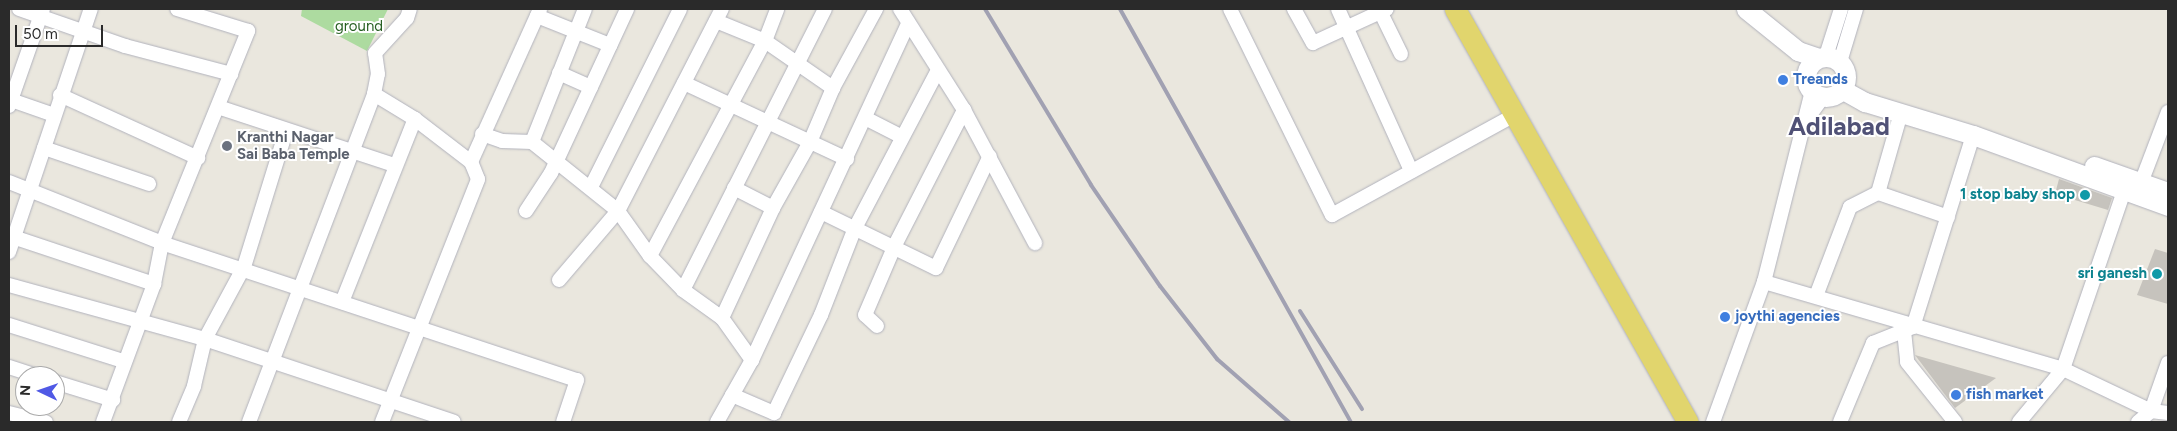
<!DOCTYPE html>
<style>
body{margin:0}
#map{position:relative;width:2177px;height:431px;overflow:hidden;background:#eae7de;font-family:Figtree,sans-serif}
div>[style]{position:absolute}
.green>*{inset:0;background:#addba0}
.building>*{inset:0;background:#c6c3bd}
.roads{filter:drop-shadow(0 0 1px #b1b2bc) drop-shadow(0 0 1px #b1b2bc)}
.minor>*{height:14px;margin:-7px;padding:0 7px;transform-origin:7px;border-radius:7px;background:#fff}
.secondary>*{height:19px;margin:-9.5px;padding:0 9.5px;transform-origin:9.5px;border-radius:9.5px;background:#fff}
.secondary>.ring{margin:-9.5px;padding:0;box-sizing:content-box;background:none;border:19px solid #fff;border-radius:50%}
.primary>*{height:21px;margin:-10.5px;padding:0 10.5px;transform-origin:10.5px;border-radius:10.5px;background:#e1d56d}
.rail>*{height:4px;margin:-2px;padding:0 2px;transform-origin:2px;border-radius:2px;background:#a1a1b2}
.dots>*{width:14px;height:14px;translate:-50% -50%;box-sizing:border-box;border:2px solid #fff;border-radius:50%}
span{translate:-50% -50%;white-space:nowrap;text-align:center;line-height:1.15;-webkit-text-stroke:4px #fff;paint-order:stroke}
.park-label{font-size:15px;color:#275f22}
.shop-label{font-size:15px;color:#366cbe;font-weight:700}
.left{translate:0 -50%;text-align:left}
.worship-label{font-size:15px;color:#5b616d;font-weight:700}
.culture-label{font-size:15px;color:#0d838f;font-weight:700}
.right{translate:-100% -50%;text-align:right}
.town-label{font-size:25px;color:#505176;font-weight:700}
.frame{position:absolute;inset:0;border:10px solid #2a2a2a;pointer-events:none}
.north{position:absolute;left:15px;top:366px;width:50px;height:50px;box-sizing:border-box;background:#fff;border:1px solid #aaa;border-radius:50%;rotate:273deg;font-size:14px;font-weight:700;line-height:20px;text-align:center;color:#2a2a2a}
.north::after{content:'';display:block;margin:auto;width:18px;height:22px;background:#5059e5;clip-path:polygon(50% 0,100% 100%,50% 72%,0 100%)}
.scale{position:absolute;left:15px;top:25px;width:88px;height:22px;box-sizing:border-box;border:2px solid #2a2a2a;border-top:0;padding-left:6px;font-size:15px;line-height:18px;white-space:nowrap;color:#2a2a2a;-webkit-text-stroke:4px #fff;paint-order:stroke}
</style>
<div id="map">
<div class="green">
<i style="clip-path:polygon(302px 9px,388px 9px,367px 51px,301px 16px)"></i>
</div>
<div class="building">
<i style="clip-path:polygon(2059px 179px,2112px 198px,2108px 210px,2055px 194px)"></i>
<i style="clip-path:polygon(2155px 249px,2168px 253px,2168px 304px,2137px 295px)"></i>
<i style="clip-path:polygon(1915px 355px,1996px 378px,1955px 408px)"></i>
</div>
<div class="roads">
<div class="minor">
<i style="left:19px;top:9px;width:112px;rotate:19.2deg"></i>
<i style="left:125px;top:46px;width:110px;rotate:14.8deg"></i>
<i style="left:900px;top:9px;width:120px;rotate:57.6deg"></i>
<i style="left:964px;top:110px;width:151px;rotate:61.9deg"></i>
<i style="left:1230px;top:9px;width:230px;rotate:63.7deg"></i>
<i style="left:1332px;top:215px;width:200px;rotate:-28.7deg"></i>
<i style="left:1294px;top:9px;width:39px;rotate:61deg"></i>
<i style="left:1313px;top:43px;width:81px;rotate:-24.7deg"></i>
<i style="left:1338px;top:9px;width:178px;rotate:65.7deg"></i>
<i style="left:1379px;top:9px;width:50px;rotate:63.9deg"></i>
<i style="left:537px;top:16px;width:79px;rotate:21.7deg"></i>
<i style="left:716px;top:21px;width:53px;rotate:22.2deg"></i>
<i style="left:765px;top:41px;width:83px;rotate:34.7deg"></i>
<i style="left:1826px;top:56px;width:49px;rotate:-72.3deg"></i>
<i style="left:1840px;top:62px;width:55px;rotate:-73.2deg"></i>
<i style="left:559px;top:73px;width:35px;rotate:24deg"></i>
<i style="left:684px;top:83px;width:180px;rotate:25deg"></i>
<i style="left:374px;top:94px;width:48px;rotate:31.4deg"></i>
<i style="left:415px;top:119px;width:71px;rotate:37.5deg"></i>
<i style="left:60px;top:95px;width:152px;rotate:24.5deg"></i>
<i style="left:11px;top:100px;width:46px;rotate:19.2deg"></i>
<i style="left:9px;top:106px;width:103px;rotate:-70.7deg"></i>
<i style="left:218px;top:107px;width:185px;rotate:18.2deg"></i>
<i style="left:1810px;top:115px;width:22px;rotate:-54deg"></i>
<i style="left:867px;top:119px;width:38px;rotate:27deg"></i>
<i style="left:482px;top:134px;width:21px;rotate:19deg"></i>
<i style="left:502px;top:141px;width:30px;rotate:2deg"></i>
<i style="left:532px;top:142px;width:143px;rotate:-68.3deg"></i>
<i style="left:532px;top:142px;width:110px;rotate:38.7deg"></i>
<i style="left:618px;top:211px;width:55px;rotate:54.6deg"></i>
<i style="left:650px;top:256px;width:47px;rotate:45.9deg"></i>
<i style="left:683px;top:290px;width:48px;rotate:35.7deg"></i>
<i style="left:722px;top:318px;width:52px;rotate:54.5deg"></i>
<i style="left:44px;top:148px;width:111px;rotate:18.9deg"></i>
<i style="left:9px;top:182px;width:165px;rotate:21.7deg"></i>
<i style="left:162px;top:243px;width:437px;rotate:18.3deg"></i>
<i style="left:577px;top:380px;width:44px;rotate:108.4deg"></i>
<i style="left:2141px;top:183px;width:76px;rotate:-69.2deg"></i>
<i style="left:591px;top:187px;width:199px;rotate:-63.4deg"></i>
<i style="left:734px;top:188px;width:44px;rotate:27.1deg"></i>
<i style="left:1878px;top:193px;width:74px;rotate:18.9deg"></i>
<i style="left:526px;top:211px;width:45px;rotate:-56.7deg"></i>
<i style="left:551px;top:173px;width:181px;rotate:-65.1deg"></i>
<i style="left:821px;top:212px;width:128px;rotate:26deg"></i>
<i style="left:936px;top:268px;width:124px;rotate:-64.3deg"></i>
<i style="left:13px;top:237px;width:149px;rotate:18.4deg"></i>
<i style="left:9px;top:252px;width:256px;rotate:-71.4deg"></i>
<i style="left:650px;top:256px;width:244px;rotate:-61.9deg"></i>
<i style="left:765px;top:41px;width:34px;rotate:-69deg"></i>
<i style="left:559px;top:280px;width:91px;rotate:-49.5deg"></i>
<i style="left:618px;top:211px;width:227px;rotate:-62.8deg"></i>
<i style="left:1764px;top:282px;width:311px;rotate:16.2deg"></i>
<i style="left:2063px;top:369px;width:98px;rotate:25.5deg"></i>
<i style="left:2151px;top:411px;width:17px;rotate:7deg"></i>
<i style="left:9px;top:285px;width:203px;rotate:15.4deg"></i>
<i style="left:205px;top:339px;width:262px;rotate:18.4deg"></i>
<i style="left:683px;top:290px;width:315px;rotate:-63.2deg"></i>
<i style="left:1816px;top:296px;width:95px;rotate:-69.1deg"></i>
<i style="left:1850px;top:207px;width:31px;rotate:-27deg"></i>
<i style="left:1878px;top:193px;width:83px;rotate:-74deg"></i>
<i style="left:342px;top:302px;width:197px;rotate:-68.3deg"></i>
<i style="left:722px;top:318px;width:121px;rotate:-65.1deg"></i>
<i style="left:773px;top:208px;width:76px;rotate:-60.7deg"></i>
<i style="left:810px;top:142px;width:59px;rotate:-66.9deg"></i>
<i style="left:833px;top:88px;width:90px;rotate:-61.4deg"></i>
<i style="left:9px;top:325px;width:120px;rotate:17.5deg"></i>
<i style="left:877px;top:326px;width:16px;rotate:-137deg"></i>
<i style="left:865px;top:315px;width:76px;rotate:-66.8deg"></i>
<i style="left:895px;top:245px;width:152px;rotate:-62.9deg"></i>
<i style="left:1904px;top:331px;width:31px;rotate:84deg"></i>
<i style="left:1907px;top:362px;width:77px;rotate:51.3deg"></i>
<i style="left:9px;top:367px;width:29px;rotate:18deg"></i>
<i style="left:55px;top:382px;width:61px;rotate:17.2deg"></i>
<i style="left:732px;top:395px;width:46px;rotate:23.2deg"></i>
<i style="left:774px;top:413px;width:109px;rotate:-64.4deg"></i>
<i style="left:821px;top:315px;width:93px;rotate:-68.7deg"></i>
<i style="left:855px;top:228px;width:178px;rotate:-62.3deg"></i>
<i style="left:9px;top:413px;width:38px;rotate:14deg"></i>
<i style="left:103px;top:422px;width:147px;rotate:-69.7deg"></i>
<i style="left:154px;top:284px;width:42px;rotate:-79deg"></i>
<i style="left:162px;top:243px;width:229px;rotate:-67.9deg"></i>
<i style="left:248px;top:31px;width:74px;rotate:-162.8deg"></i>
<i style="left:179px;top:422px;width:39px;rotate:-67deg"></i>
<i style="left:194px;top:386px;width:48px;rotate:-76.8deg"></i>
<i style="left:205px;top:339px;width:82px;rotate:-61.6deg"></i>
<i style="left:244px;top:267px;width:142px;rotate:-72.8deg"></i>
<i style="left:249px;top:422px;width:351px;rotate:-69.1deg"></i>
<i style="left:374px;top:94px;width:20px;rotate:-79deg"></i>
<i style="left:378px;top:74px;width:21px;rotate:-98deg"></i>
<i style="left:375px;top:53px;width:47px;rotate:-47.6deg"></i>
<i style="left:407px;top:18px;width:9px;rotate:-72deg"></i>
<i style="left:382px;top:422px;width:261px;rotate:-68.4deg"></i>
<i style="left:478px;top:179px;width:18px;rotate:-112deg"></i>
<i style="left:471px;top:162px;width:168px;rotate:-65.7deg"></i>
<i style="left:717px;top:422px;width:71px;rotate:-60.6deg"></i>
<i style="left:752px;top:360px;width:370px;rotate:-65.1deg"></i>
<i style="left:1713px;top:422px;width:149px;rotate:-70deg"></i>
<i style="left:1764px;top:282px;width:197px;rotate:-75.9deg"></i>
<i style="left:1840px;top:422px;width:86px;rotate:-67.3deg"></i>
<i style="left:1873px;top:343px;width:43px;rotate:-21.8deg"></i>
<i style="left:1913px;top:327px;width:201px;rotate:-72.6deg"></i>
<i style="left:2019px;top:422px;width:69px;rotate:-50.3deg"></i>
<i style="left:2063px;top:369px;width:198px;rotate:-71.1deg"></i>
<i style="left:2138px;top:422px;width:17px;rotate:-40deg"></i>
<i style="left:2151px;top:411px;width:51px;rotate:-70.5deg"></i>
</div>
<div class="secondary">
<i style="left:1746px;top:9px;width:67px;rotate:38.9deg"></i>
<i style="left:1798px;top:51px;width:21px;rotate:19deg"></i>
<i class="ring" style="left:1806px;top:57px;width:21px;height:21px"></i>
<i style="left:1843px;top:90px;width:25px;rotate:29deg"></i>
<i style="left:1865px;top:102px;width:113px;rotate:17deg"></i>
<i style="left:1973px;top:135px;width:208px;rotate:20deg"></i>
<i style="left:2094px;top:166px;width:78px;rotate:19.4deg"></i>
</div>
<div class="primary">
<i style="left:1455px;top:9px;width:474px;rotate:60.6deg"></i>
</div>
</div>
<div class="rail">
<i style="left:985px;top:9px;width:205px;rotate:58.9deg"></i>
<i style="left:1091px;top:185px;width:122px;rotate:55.7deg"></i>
<i style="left:1160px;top:286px;width:93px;rotate:52deg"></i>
<i style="left:1217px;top:359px;width:96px;rotate:41.2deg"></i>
<i style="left:1120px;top:9px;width:473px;rotate:60.8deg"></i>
<i style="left:1300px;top:311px;width:116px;rotate:57.7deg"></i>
</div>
<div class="dots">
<i style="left:1783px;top:80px;background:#3f7fe0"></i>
<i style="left:227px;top:146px;background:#6b7280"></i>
<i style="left:2085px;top:195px;background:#0f9aa8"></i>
<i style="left:2157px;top:274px;background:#0f9aa8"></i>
<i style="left:1725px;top:317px;background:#3f7fe0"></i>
<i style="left:1956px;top:395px;background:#3f7fe0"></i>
</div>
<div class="park-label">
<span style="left:359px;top:27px">ground</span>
</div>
<div class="shop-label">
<span class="left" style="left:1793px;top:80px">Treands</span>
<span class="left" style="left:1735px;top:317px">joythi agencies</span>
<span class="left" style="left:1966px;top:395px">fish market</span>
</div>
<div class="worship-label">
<span class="left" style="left:237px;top:146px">Kranthi Nagar<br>Sai Baba Temple</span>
</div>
<div class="culture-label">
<span class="right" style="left:2075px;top:195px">1 stop baby shop</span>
<span class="right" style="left:2147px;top:274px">sri ganesh</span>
</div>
<div class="town-label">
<span style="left:1839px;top:126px">Adilabad</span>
</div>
<div class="frame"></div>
<div class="north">N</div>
<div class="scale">50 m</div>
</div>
